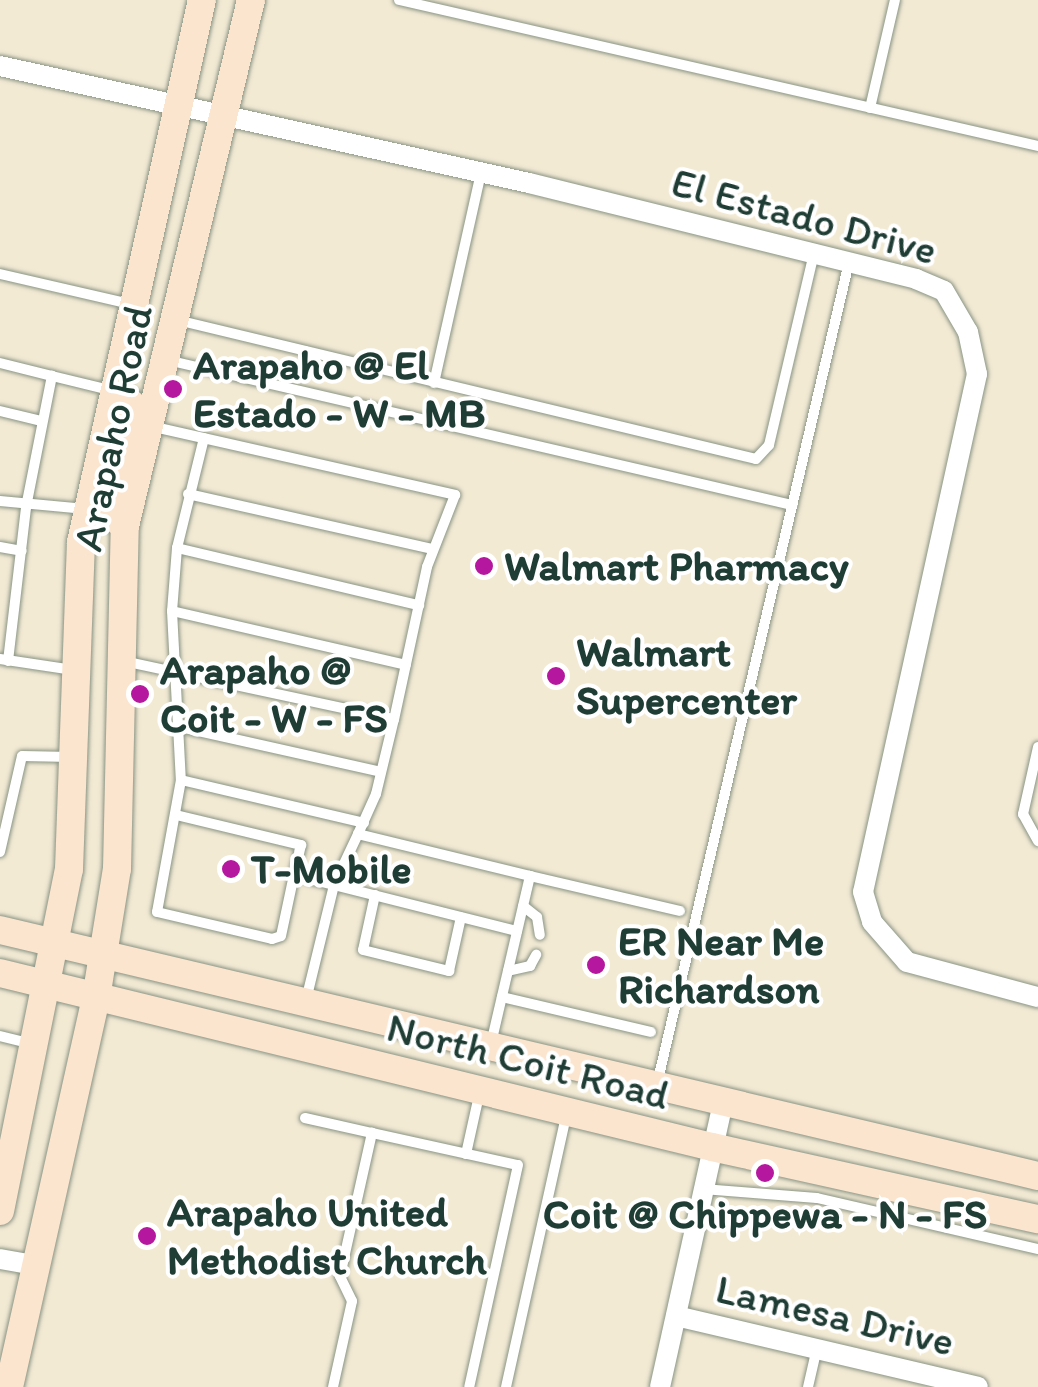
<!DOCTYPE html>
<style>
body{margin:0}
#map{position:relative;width:1038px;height:1387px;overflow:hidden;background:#f3ead4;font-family:Itim,sans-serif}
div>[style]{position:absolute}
.roads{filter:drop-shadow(0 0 2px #899484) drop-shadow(0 0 2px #899484)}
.lane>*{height:10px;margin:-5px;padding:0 5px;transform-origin:5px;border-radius:5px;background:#fff}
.street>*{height:20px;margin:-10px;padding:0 10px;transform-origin:10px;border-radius:10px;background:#fff}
.secondary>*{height:28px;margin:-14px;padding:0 14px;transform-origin:14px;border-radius:14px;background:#fbe5cf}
.dots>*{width:28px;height:28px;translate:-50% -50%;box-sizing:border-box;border:5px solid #fff;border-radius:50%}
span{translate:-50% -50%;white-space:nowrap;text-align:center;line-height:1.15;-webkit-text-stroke:8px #fff;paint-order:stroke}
.street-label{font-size:42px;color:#1f3d34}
.poi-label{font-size:42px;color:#1f3d34;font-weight:700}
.left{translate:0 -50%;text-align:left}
</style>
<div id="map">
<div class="roads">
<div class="lane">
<i style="left:399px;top:0;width:655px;rotate:12.87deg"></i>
<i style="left:870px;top:108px;width:111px;rotate:-77deg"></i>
<i style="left:0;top:274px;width:133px;rotate:13deg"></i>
<i style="left:177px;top:320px;width:595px;rotate:13.5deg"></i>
<i style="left:756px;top:459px;width:19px;rotate:-47deg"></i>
<i style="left:769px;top:445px;width:197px;rotate:-76.8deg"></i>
<i style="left:167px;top:360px;width:642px;rotate:13.06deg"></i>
<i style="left:0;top:363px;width:54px;rotate:14deg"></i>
<i style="left:434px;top:383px;width:216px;rotate:-77.4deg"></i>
<i style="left:0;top:411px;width:42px;rotate:13.7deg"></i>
<i style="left:150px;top:426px;width:313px;rotate:12.7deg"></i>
<i style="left:455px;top:495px;width:77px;rotate:111.3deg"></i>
<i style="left:427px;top:567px;width:156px;rotate:102.2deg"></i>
<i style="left:204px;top:438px;width:113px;rotate:103.8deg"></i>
<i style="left:177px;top:548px;width:63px;rotate:94.5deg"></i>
<i style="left:172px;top:611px;width:169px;rotate:87deg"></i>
<i style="left:181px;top:780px;width:134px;rotate:100.3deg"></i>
<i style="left:157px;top:912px;width:118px;rotate:13.2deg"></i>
<i style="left:272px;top:939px;width:9px;rotate:-18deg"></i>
<i style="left:281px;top:936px;width:62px;rotate:-78deg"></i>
<i style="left:294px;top:875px;width:230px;rotate:14.1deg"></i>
<i style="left:188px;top:494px;width:251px;rotate:12.7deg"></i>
<i style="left:0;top:501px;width:86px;rotate:5.3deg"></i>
<i style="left:0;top:547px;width:22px;rotate:10deg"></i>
<i style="left:177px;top:548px;width:249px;rotate:13.3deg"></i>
<i style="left:172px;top:611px;width:240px;rotate:13deg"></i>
<i style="left:0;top:659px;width:74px;rotate:8.6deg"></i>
<i style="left:8px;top:661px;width:155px;rotate:-83.3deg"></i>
<i style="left:26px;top:507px;width:134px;rotate:-78.8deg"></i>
<i style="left:52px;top:376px;width:64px;rotate:13.6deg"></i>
<i style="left:123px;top:661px;width:277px;rotate:12.1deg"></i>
<i style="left:394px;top:719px;width:77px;rotate:103.5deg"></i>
<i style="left:376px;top:794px;width:44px;rotate:114.2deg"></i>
<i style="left:358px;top:834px;width:177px;rotate:13.7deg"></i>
<i style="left:530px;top:876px;width:171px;rotate:103.1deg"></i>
<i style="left:176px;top:726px;width:210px;rotate:12.6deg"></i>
<i style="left:1038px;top:747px;width:69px;rotate:102.6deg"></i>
<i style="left:1023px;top:814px;width:31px;rotate:61deg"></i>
<i style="left:181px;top:780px;width:188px;rotate:13.2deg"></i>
<i style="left:176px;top:815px;width:129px;rotate:13.5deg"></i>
<i style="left:301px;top:845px;width:31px;rotate:103deg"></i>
<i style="left:0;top:852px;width:98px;rotate:-77.1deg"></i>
<i style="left:22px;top:756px;width:50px;rotate:1.1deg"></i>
<i style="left:530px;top:876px;width:154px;rotate:13.1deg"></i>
<i style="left:375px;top:895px;width:56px;rotate:102.3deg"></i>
<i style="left:363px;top:950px;width:89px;rotate:13.7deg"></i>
<i style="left:449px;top:971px;width:55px;rotate:-77.5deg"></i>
<i style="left:523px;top:906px;width:18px;rotate:38deg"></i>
<i style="left:537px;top:917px;width:18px;rotate:81deg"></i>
<i style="left:508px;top:971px;width:23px;rotate:-13deg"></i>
<i style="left:530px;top:966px;width:13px;rotate:-61deg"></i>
<i style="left:502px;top:997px;width:153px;rotate:13.2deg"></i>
<i style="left:306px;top:1000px;width:118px;rotate:-76.3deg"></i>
<i style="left:334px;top:885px;width:56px;rotate:-64.8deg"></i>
<i style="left:0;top:1036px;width:34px;rotate:14deg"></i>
<i style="left:657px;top:1084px;width:844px;rotate:-76.85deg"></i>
<i style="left:305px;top:1118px;width:69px;rotate:12.6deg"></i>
<i style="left:466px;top:1154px;width:65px;rotate:-77.5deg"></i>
<i style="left:703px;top:1189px;width:114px;rotate:4.5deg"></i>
<i style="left:817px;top:1198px;width:227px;rotate:13deg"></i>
<i style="left:333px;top:1387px;width:88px;rotate:-77.5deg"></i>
<i style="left:352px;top:1301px;width:28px;rotate:-116deg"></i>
<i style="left:340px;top:1276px;width:147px;rotate:-77.4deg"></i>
<i style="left:372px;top:1133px;width:149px;rotate:12.4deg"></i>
<i style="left:518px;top:1165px;width:227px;rotate:102.4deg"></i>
<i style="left:506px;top:1387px;width:282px;rotate:-77.5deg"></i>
<i style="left:808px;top:1387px;width:39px;rotate:-77deg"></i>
</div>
<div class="street">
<i style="left:0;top:66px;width:542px;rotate:12.47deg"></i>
<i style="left:529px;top:183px;width:399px;rotate:13.9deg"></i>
<i style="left:916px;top:279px;width:30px;rotate:23deg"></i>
<i style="left:944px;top:291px;width:48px;rotate:59.7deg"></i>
<i style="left:968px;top:332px;width:43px;rotate:77.9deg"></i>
<i style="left:977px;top:374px;width:530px;rotate:102.41deg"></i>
<i style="left:863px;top:892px;width:31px;rotate:73deg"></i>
<i style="left:872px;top:922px;width:53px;rotate:48.8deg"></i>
<i style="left:907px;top:962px;width:136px;rotate:15deg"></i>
<i style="left:0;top:1259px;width:36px;rotate:10deg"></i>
<i style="left:676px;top:1316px;width:310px;rotate:13.2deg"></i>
<i style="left:660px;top:1387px;width:291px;rotate:-77.5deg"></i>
</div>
<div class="secondary">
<i style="left:115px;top:391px;width:21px;rotate:39deg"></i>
<i style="left:131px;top:404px;width:93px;rotate:103deg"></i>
<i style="left:110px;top:495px;width:21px;rotate:85deg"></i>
<i style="left:112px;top:516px;width:16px;rotate:38deg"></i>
<i style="left:0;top:930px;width:1067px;rotate:13.33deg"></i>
<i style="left:0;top:973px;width:733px;rotate:13.73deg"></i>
<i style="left:712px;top:1147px;width:334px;rotate:12.5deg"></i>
<i style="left:0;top:1211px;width:349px;rotate:-78.6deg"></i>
<i style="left:69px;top:869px;width:327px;rotate:-87.9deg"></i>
<i style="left:81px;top:542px;width:555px;rotate:-77.42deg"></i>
<i style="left:9px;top:1387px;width:399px;rotate:-77.4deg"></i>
<i style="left:96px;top:998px;width:131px;rotate:-80.8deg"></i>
<i style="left:117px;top:869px;width:343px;rotate:-88.7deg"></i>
<i style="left:125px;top:526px;width:541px;rotate:-76.53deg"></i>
</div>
</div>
<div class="dots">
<i style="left:173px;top:389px;background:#b5179e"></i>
<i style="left:484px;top:566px;background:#b5179e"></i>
<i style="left:556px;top:676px;background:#b5179e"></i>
<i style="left:140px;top:694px;background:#b5179e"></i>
<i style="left:231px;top:869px;background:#b5179e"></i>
<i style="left:596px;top:965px;background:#b5179e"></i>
<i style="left:765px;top:1173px;background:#b5179e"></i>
<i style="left:147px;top:1236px;background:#b5179e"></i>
</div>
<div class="street-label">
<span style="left:804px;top:216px;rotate:15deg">El Estado Drive</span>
<span style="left:113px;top:428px;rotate:-78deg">Arapaho Road</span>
<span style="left:528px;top:1061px;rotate:14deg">North Coit Road</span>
<span style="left:835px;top:1315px;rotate:13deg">Lamesa Drive</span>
</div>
<div class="poi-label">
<span class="left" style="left:193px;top:389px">Arapaho @ El<br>Estado - W - MB</span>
<span class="left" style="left:504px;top:566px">Walmart Pharmacy</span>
<span class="left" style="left:576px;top:676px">Walmart<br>Supercenter</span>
<span class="left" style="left:160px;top:694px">Arapaho @<br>Coit - W - FS</span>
<span class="left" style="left:251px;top:869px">T-Mobile</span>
<span class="left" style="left:618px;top:965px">ER Near Me<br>Richardson</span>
<span class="left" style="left:167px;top:1236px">Arapaho United<br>Methodist Church</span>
<span style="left:765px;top:1214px">Coit @ Chippewa - N - FS</span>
</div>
</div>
